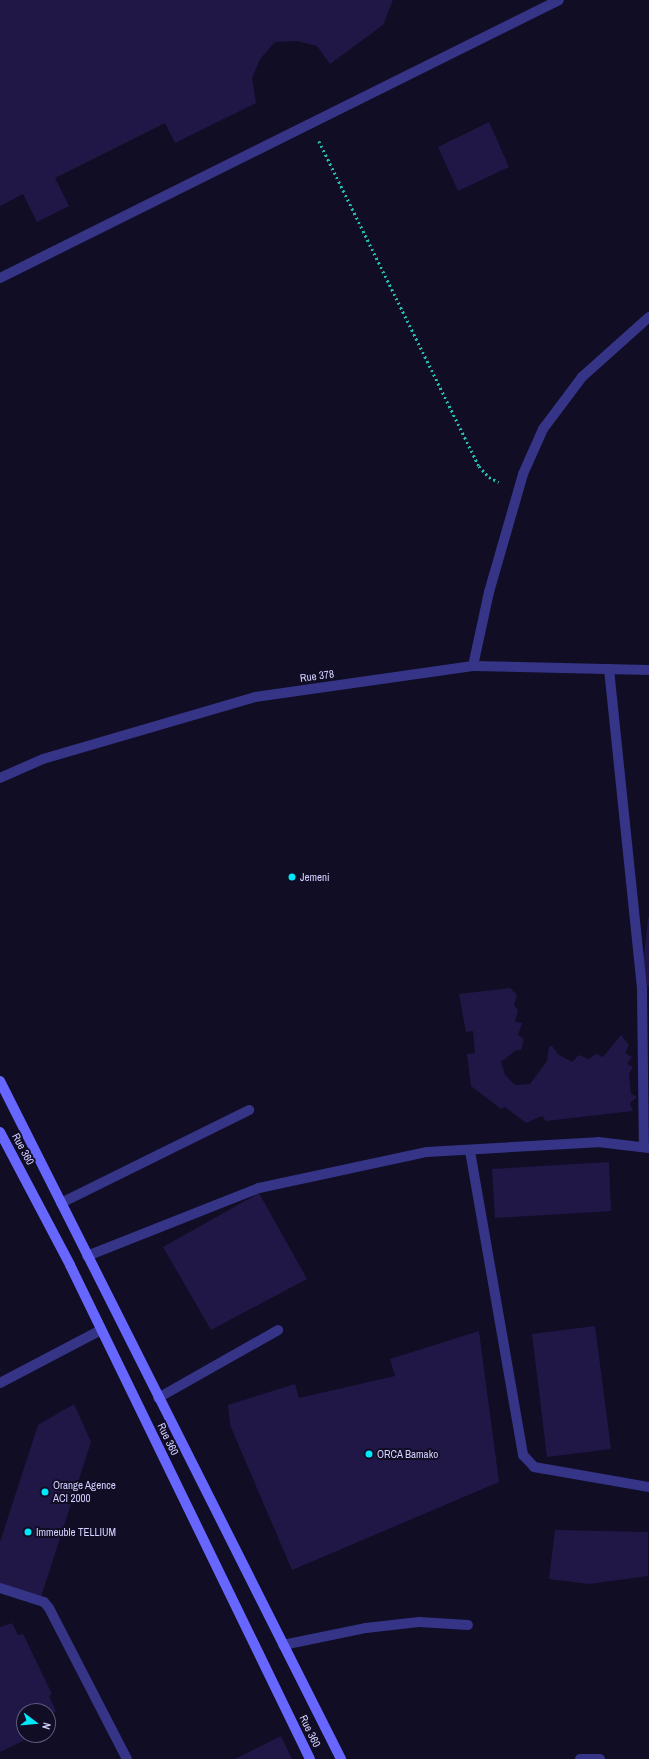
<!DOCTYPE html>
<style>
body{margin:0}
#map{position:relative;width:649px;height:1759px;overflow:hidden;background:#100d25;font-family:"Archivo Narrow",sans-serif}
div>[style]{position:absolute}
.building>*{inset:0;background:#201747}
.path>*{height:2.5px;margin-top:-1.25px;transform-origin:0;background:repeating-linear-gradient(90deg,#26bdb0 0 2px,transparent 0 5px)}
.lane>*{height:10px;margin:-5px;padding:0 5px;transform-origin:5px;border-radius:5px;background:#353487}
.street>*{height:10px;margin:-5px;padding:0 5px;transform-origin:5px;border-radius:5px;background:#353487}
.secondary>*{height:10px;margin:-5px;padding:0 5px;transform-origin:5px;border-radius:5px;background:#6767ff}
.dots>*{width:11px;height:11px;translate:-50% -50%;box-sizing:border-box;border:2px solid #100d25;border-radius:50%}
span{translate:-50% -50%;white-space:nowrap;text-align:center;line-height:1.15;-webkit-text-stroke:4px #100d25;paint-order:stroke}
.street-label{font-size:11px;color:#d4d0ff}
.poi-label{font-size:11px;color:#d4d0ff}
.left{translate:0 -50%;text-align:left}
.north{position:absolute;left:16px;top:1703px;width:40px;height:40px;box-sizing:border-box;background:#100d25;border:1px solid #5e5b7c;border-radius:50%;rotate:106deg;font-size:11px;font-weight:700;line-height:16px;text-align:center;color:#d4d0ff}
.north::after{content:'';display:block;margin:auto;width:14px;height:18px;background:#00e9fb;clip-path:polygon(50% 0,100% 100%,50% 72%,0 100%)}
</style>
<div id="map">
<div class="building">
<i style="clip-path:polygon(0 0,393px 0,383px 25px,330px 64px,317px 46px,297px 41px,275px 42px,260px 59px,252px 78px,256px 103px,175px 143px,165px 123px,55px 178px,69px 206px,37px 222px,23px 194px,0 206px)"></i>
<i style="clip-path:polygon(489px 122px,509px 167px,458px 191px,438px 147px)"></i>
<i style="clip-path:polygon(648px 918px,649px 918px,649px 986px,641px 985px)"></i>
<i style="clip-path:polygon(510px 988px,517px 995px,514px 1005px,518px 1010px,515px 1022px,522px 1023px,518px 1035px,524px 1039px,521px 1050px,516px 1050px,501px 1062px,505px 1075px,515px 1085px,530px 1084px,547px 1061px,549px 1047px,552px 1046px,559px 1055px,572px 1062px,579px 1055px,589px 1059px,596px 1054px,603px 1057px,621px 1035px,629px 1045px,625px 1053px,632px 1057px,627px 1064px,633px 1067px,629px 1074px,631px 1094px,637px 1097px,630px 1103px,633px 1111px,546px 1121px,542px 1116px,526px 1123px,505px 1107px,501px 1109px,471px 1086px,467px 1054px,475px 1053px,473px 1031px,466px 1032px,459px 994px)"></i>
<i style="clip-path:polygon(609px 1162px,611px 1211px,495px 1218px,492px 1169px)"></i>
<i style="clip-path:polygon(259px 1193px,307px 1279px,211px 1330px,163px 1247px)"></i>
<i style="clip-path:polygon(595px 1326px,611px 1449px,547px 1457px,532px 1334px)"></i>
<i style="clip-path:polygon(479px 1331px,499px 1482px,292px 1570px,230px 1425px,228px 1405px,295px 1384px,299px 1398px,395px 1376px,390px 1359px)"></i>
<i style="clip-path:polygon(74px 1404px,91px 1442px,41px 1597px,0 1584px,0 1542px,38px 1425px)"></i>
<i style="clip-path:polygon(555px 1530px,648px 1532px,648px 1576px,589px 1584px,549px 1579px)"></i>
<i style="clip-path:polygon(12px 1623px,18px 1635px,23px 1634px,52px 1694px,49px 1696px,56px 1711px,48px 1716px,48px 1711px,24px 1711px,24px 1735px,35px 1735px,0 1752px,0 1627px)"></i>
<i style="clip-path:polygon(281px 1736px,292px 1759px,235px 1759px)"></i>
</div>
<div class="path">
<i style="left:319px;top:141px;width:362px;rotate:63.8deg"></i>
<i style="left:479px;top:466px;width:15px;rotate:48deg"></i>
<i style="left:489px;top:477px;width:11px;rotate:27deg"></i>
</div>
<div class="lane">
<i style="left:0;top:278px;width:624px;rotate:-26.44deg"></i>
<i style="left:61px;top:1203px;width:210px;rotate:-26.3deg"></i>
<i style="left:158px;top:1398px;width:138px;rotate:-29.5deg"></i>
<i style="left:0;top:1588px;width:46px;rotate:17.7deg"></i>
<i style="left:44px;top:1602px;width:8px;rotate:50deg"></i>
<i style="left:49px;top:1608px;width:170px;rotate:62.7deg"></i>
</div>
<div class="street">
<i style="left:473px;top:666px;width:76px;rotate:-77.8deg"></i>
<i style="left:489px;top:592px;width:123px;rotate:-73.9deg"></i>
<i style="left:523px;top:474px;width:49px;rotate:-66deg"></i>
<i style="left:543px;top:429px;width:65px;rotate:-53.1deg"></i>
<i style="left:582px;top:377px;width:90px;rotate:-41.8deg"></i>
<i style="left:609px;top:669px;width:323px;rotate:84.1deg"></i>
<i style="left:642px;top:990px;width:157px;rotate:89.3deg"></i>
<i style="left:0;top:778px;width:47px;rotate:-23.8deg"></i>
<i style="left:43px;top:759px;width:221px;rotate:-16.3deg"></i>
<i style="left:255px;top:697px;width:220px;rotate:-8.1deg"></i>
<i style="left:473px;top:666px;width:176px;rotate:1.3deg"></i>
<i style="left:470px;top:1151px;width:309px;rotate:80.1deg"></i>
<i style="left:523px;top:1455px;width:16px;rotate:47deg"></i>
<i style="left:534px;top:1467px;width:117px;rotate:9.9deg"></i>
<i style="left:87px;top:1256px;width:185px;rotate:-21.6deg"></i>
<i style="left:259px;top:1188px;width:172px;rotate:-12.1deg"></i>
<i style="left:427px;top:1152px;width:171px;rotate:-3.3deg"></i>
<i style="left:598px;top:1142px;width:51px;rotate:6.7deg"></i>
<i style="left:0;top:1383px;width:114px;rotate:-27.7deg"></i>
<i style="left:283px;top:1645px;width:85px;rotate:-11.6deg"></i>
<i style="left:366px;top:1628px;width:53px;rotate:-6.5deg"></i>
<i style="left:419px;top:1622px;width:49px;rotate:3.5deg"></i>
<i style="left:580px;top:1759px;width:20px"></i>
</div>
<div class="secondary">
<i style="left:0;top:1081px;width:759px;rotate:63.3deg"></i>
<i style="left:0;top:1132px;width:150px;rotate:62.2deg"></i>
<i style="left:70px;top:1265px;width:549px;rotate:64.09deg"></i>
</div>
<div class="dots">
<i style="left:292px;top:877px;background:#00e9fb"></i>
<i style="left:369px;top:1454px;background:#00e9fb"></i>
<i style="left:45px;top:1492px;background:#00e9fb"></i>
<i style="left:28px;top:1532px;background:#00e9fb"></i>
</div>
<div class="street-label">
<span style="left:317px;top:676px;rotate:-8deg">Rue 378</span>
<span style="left:23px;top:1149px;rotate:62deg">Rue 360</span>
<span style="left:168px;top:1439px;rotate:64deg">Rue 360</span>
<span style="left:310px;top:1731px;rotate:64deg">Rue 360</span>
</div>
<div class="poi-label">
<span class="left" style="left:300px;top:877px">Jemeni</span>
<span class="left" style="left:377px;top:1454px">ORCA Bamako</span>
<span class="left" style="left:53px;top:1492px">Orange Agence<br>ACI 2000</span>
<span class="left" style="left:36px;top:1532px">Immeuble TELLIUM</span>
</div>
<div class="north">N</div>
</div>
